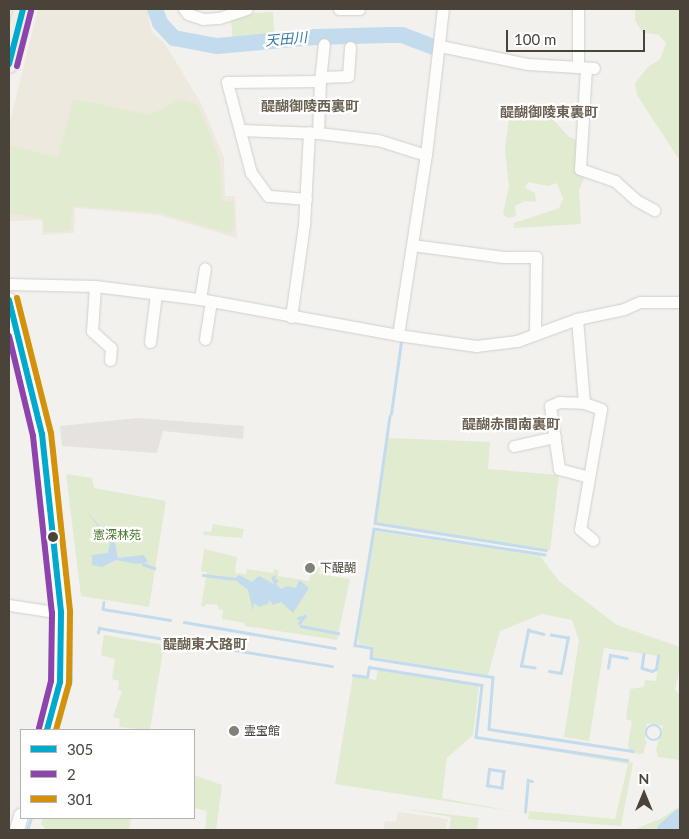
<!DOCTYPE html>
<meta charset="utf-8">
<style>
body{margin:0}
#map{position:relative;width:689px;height:839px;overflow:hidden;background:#f3f1ee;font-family:Lato,"Noto Sans JP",sans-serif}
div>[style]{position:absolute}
.education>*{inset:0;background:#ede9de}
.green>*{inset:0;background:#e0ebd0}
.parking>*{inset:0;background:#e5e2df}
.water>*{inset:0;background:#c3dced}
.stream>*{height:2.5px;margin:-1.25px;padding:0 1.25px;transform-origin:1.25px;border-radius:1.25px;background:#c3dced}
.stream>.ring{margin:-1.25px;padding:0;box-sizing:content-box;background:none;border:2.5px solid #c3dced;border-radius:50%}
.river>*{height:16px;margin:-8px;padding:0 8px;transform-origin:8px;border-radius:8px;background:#c3dced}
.roads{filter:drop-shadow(0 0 1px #d1cfcc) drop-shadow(0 0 1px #d1cfcc)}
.minor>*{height:11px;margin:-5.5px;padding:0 5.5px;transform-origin:5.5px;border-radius:5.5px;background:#fdfdfc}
.tertiary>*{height:14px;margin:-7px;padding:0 7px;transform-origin:7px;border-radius:7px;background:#fdfdfc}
.primary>*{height:18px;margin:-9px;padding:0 9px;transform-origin:9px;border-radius:9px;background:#f1eee6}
.bus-1>*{height:6px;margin:-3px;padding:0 3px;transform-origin:3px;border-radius:3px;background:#00a9ce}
.bus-2>*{height:6px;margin:-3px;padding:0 3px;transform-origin:3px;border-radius:3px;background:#8e44ad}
.bus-3>*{height:6px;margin:-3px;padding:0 3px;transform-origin:3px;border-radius:3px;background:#d4920c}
.dots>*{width:14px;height:14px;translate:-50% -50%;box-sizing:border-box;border:2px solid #fff;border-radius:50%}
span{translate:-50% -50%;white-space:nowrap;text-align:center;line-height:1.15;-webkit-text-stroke:4.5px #fff;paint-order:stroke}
.park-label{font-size:12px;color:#4b7830}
.poi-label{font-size:12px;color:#49433a}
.left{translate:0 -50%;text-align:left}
.water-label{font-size:14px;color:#3778a7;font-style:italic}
.neighbourhood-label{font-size:14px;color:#6b6152;font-weight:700}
.frame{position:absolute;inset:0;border:10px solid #49433a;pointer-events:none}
.legend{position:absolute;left:20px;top:729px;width:175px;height:90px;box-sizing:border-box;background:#fff;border:1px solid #b6b4b0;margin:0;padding:6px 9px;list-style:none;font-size:15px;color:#49433a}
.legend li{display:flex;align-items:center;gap:10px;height:25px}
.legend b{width:25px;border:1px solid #b6b4b0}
.north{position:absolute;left:619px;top:769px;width:50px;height:50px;-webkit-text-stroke:4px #fff;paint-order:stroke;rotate:0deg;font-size:14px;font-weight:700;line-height:20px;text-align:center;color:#49433a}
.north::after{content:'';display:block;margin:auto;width:18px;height:22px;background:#49433a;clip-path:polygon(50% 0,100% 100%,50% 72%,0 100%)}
.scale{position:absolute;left:506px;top:30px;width:139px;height:22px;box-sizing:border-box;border:2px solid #49433a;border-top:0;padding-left:6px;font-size:15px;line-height:18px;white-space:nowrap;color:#49433a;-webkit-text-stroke:4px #fff;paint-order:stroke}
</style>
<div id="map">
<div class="education">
<i style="clip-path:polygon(38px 9px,147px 9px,152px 32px,165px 44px,201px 103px,224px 158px,225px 196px,235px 196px,237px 238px,158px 215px,75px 208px,74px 233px,42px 235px,42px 220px,9px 221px,9px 125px)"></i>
<i style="clip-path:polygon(398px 812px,448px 819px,446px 830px,383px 830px,385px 821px,396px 822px)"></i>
</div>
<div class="green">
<i style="clip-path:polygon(635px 9px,680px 9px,680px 161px,637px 95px,635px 83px,647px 68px,660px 59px,666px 43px,659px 35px,642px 32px,635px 20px)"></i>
<i style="clip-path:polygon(273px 12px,274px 36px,233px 43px,231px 19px,245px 14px)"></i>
<i style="clip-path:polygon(73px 99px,150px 115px,181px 99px,198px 105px,220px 160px,222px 201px,233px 201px,234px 229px,229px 233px,160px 213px,73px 206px,70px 231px,45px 232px,43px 219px,9px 213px,9px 145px,58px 158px)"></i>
<i style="clip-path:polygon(526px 107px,546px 112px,569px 137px,577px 140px,585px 176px,579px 190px,581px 224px,514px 228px,514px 223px,559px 208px,563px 199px,557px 183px,548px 186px,528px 182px,525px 188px,535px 193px,536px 202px,525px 201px,515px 206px,516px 216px,507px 218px,503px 214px,509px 186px,505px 150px,509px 117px,514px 111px)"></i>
<i style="clip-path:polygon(388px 438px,490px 442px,488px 469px,559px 475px,550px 550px,375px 523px)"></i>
<i style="clip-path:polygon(66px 474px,92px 478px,94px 488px,166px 501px,149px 607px,81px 596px)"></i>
<i style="clip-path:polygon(213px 524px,244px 529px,242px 538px,203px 535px,204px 531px,211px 532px)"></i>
<i style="clip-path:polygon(374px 531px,540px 556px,559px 581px,617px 625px,680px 647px,680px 668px,675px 689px,680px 696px,680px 760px,658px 757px,656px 749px,663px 726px,647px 723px,645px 740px,647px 741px,643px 754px,631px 753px,628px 746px,632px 721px,626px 719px,630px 689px,644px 687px,645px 680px,656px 681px,659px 656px,604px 648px,589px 741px,564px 737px,579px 640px,572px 620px,542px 614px,500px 631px,488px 675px,372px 657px,374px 647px,359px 644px,358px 636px)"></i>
<i style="clip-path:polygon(204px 549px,237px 557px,235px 573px,246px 574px,247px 569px,273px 573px,274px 569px,279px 570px,278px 576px,309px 581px,312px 567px,320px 568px,319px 574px,350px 579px,337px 640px,245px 626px,245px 623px,222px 619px,223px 610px,218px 609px,218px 605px,206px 604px,205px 607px,201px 606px,207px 572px,201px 571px)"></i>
<i style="clip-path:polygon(104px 635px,164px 645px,150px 730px,119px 727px,120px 719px,113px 717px,122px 691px,118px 690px,119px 681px,112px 679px,115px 659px,101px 655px)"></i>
<i style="clip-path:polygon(378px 670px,479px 686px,473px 735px,447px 758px,442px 798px,516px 812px,335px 784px,353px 676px,376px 680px)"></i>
<i style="clip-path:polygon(534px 748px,633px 763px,621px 826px,528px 819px,529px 811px,615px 819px,628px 764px)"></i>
<i style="clip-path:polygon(194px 775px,222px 785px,216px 830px,205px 830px,207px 811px,194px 808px)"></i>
<i style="clip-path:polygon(680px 806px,680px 811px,662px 828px,633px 830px,660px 819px)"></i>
<i style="clip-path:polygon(403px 809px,479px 818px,477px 830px,449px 830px,451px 817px)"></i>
<i style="clip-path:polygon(43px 818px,131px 818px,129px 830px,46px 830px,41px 824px)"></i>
</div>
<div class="parking">
<i style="clip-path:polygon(138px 418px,244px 426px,243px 439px,163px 431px,157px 453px,62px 446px,60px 426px)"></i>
</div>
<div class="water">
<i style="clip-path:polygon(85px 509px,106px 534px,114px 537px,118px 558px,144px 555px,148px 562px,136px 564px,116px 560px,102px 567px,92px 565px,92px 555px,108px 553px,110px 543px)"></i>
<i style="clip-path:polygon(239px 575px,252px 582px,259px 576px,274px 584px,271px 577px,277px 575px,275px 578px,279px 581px,276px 584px,281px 589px,288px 586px,296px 588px,299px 580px,309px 588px,293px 613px,281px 602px,273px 605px,269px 600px,268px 604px,259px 607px,254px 603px,253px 611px,248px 590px,234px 579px)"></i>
</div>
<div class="stream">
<i style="left:391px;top:414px;width:73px;rotate:-82.1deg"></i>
<i style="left:390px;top:416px;width:108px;rotate:98deg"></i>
<i style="left:375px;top:523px;width:173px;rotate:9deg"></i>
<i style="left:54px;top:447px;width:165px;rotate:84.1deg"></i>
<i style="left:545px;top:555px;width:173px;rotate:-171.4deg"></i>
<i style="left:374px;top:529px;width:118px;rotate:99.3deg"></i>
<i style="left:355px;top:645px;width:17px;rotate:10deg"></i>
<i style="left:372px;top:648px;width:10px;rotate:96deg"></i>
<i style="left:371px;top:658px;width:123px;rotate:8.9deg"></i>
<i style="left:493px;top:677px;width:52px;rotate:94.4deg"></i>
<i style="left:489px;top:729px;width:145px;rotate:8.7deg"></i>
<i style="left:143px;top:564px;width:12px;rotate:20deg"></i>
<i style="left:203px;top:575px;width:31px;rotate:7deg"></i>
<i style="left:104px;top:602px;width:7px;rotate:98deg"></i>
<i style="left:103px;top:609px;width:68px;rotate:9.3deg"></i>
<i style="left:298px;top:618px;width:7px;rotate:-16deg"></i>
<i style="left:305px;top:616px;width:9px;rotate:126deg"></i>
<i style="left:184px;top:622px;width:153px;rotate:9.8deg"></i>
<i style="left:301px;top:626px;width:38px;rotate:11deg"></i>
<i style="left:98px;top:633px;width:5px;rotate:-79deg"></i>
<i style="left:99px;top:628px;width:72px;rotate:9.6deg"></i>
<i style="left:179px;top:641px;width:155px;rotate:9.3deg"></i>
<i style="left:644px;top:654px;width:14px;rotate:98deg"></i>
<i style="left:642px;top:668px;width:10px;rotate:17deg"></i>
<i style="left:652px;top:671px;width:4px;rotate:-27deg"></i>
<i style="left:656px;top:669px;width:13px;rotate:-81deg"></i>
<i style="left:535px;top:668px;width:14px;rotate:-172deg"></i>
<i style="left:521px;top:666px;width:37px;rotate:-79deg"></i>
<i style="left:528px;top:630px;width:16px;rotate:14deg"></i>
<i style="left:608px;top:668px;width:13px;rotate:-81deg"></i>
<i style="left:610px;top:655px;width:17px;rotate:10deg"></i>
<i style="left:549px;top:671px;width:12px;rotate:9deg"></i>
<i style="left:561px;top:673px;width:36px;rotate:-79deg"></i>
<i style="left:568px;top:638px;width:17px;rotate:-170deg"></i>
<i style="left:353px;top:675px;width:14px;rotate:8deg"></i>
<i style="left:367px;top:677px;width:10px;rotate:-79deg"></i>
<i style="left:369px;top:667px;width:114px;rotate:9.1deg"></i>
<i style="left:482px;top:685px;width:52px;rotate:96.6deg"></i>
<i style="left:476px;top:737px;width:153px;rotate:8.7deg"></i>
<i class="ring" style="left:646px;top:725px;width:13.5px;height:13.5px"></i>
<i style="left:57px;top:730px;width:51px;rotate:-74.1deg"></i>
<i style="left:71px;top:681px;width:60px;rotate:-90deg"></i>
<i style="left:489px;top:769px;width:15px;rotate:8deg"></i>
<i style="left:504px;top:771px;width:17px;rotate:97deg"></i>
<i style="left:502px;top:788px;width:15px;rotate:-172deg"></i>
<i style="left:487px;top:786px;width:17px;rotate:-83deg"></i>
<i style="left:525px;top:812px;width:32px;rotate:-85deg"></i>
<i style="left:528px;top:780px;width:4px;rotate:14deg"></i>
<i style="left:27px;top:830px;width:13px;rotate:-72deg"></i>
</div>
<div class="river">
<i style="left:155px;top:9px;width:15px;rotate:70deg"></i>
<i style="left:160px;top:23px;width:21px;rotate:47deg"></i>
<i style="left:174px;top:38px;width:44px;rotate:10.5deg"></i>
<i style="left:217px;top:46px;width:98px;rotate:-5.2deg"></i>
<i style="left:315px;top:37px;width:75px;rotate:-1.5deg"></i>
<i style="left:390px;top:35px;width:12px"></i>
<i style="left:402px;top:35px;width:33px;rotate:21deg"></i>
<i style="left:665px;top:830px;width:20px;rotate:-41deg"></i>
</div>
<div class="roads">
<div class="minor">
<i style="left:184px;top:9px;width:6px;rotate:51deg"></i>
<i style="left:188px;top:14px;width:16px;rotate:18deg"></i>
<i style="left:203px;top:19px;width:16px;rotate:-4deg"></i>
<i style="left:219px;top:18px;width:29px;rotate:-18deg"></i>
<i style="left:339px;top:9px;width:20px"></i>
<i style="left:440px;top:46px;width:90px;rotate:11.6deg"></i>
<i style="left:528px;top:64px;width:66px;rotate:3.5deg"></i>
<i style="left:578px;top:67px;width:58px;rotate:-90deg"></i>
<i style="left:586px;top:68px;width:101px;rotate:93.4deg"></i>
<i style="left:580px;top:169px;width:37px;rotate:19deg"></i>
<i style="left:615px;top:181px;width:28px;rotate:42deg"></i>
<i style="left:636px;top:200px;width:21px;rotate:29deg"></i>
<i style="left:322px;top:77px;width:26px;rotate:-2deg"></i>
<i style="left:348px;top:76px;width:29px;rotate:-86deg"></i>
<i style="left:320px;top:81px;width:37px;rotate:-84deg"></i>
<i style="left:240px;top:130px;width:78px;rotate:2.2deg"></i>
<i style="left:318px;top:133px;width:60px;rotate:6.7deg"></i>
<i style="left:378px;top:140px;width:50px;rotate:17.4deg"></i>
<i style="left:306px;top:199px;width:38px;rotate:-175deg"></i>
<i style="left:268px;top:196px;width:29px;rotate:-126deg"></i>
<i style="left:251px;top:173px;width:94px;rotate:-104.8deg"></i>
<i style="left:227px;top:82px;width:93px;rotate:-0.6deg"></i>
<i style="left:320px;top:81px;width:52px;rotate:92.2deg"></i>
<i style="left:412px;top:245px;width:92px;rotate:7.5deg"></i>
<i style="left:503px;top:257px;width:33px"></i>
<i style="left:536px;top:257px;width:76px;rotate:90.8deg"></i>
<i style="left:9px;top:284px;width:86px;rotate:1.3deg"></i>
<i style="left:95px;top:286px;width:106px;rotate:7.1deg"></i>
<i style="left:200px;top:299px;width:201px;rotate:10.3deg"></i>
<i style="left:398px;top:335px;width:79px;rotate:8deg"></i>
<i style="left:476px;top:346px;width:41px;rotate:-7deg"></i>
<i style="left:517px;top:341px;width:64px;rotate:-20.1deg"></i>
<i style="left:577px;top:319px;width:48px;rotate:-12deg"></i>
<i style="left:624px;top:309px;width:17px;rotate:-24deg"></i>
<i style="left:640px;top:302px;width:40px"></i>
<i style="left:95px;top:286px;width:45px;rotate:93.8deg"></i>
<i style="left:92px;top:331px;width:25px;rotate:42deg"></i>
<i style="left:111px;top:348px;width:12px;rotate:95deg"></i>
<i style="left:200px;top:299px;width:31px;rotate:-81deg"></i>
<i style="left:291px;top:317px;width:93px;rotate:-82deg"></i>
<i style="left:304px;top:225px;width:93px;rotate:-86.9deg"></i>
<i style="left:577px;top:319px;width:84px;rotate:85.2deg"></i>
<i style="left:398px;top:335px;width:182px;rotate:-81.2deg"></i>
<i style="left:426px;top:155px;width:147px;rotate:-83.4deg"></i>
<i style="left:205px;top:339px;width:38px;rotate:-81deg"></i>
<i style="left:150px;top:342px;width:48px;rotate:-82.9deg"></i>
<i style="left:514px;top:446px;width:42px;rotate:-12.4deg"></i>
<i style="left:589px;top:477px;width:31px;rotate:-165deg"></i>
<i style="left:559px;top:469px;width:64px;rotate:-98.1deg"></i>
<i style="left:550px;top:406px;width:10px;rotate:-24deg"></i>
<i style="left:559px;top:402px;width:25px;rotate:2deg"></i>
<i style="left:584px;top:403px;width:18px;rotate:19deg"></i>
<i style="left:601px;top:409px;width:122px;rotate:99.9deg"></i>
<i style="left:580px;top:529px;width:17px;rotate:40deg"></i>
<i style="left:9px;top:605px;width:53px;rotate:8.7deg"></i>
</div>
<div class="tertiary">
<i style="left:9px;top:300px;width:138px;rotate:76.2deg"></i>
<i style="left:42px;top:434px;width:180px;rotate:83.9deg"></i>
<i style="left:61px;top:613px;width:69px;rotate:90.8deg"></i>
<i style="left:60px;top:682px;width:50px;rotate:105.2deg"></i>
<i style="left:17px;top:830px;width:15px;rotate:-74deg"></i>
</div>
<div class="primary">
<i style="left:9px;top:64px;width:57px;rotate:-75.7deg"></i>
</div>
</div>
<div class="bus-1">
<i style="left:9px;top:64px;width:57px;rotate:-75.7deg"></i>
<i style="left:9px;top:300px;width:138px;rotate:76.2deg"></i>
<i style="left:42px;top:434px;width:180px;rotate:83.9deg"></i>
<i style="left:61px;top:613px;width:69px;rotate:90.8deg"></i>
<i style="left:60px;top:682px;width:50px;rotate:105.2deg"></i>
</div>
<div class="bus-2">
<i style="left:17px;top:66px;width:57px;rotate:-75.7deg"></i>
<i style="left:9px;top:336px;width:103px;rotate:76.5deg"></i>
<i style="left:33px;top:436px;width:178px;rotate:83.9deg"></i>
<i style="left:52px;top:613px;width:68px;rotate:90.8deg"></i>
<i style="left:51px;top:681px;width:49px;rotate:104.3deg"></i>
</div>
<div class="bus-3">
<i style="left:17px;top:298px;width:139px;rotate:75.9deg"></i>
<i style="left:51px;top:433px;width:180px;rotate:83.9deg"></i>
<i style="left:70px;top:612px;width:71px;rotate:90.8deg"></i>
<i style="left:69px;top:683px;width:49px;rotate:105.5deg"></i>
</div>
<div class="dots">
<i style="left:53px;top:537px;background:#49433a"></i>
<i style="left:310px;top:568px;background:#848079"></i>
<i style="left:234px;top:731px;background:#848079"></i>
</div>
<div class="park-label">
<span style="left:117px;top:535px">憲深林苑</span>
</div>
<div class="poi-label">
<span class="left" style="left:320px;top:568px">下醍醐</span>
<span class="left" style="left:244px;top:731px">霊宝館</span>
</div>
<div class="water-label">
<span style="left:286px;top:39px;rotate:-5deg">天田川</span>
</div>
<div class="neighbourhood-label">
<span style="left:310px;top:106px">醍醐御陵西裏町</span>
<span style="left:549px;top:112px">醍醐御陵東裏町</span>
<span style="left:511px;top:424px">醍醐赤間南裏町</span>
<span style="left:205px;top:644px">醍醐東大路町</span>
</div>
<div class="frame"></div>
<ul class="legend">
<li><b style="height:6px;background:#00a9ce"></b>305</li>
<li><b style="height:6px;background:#8e44ad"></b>2</li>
<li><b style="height:6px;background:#d4920c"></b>301</li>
</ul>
<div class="north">N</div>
<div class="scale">100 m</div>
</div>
